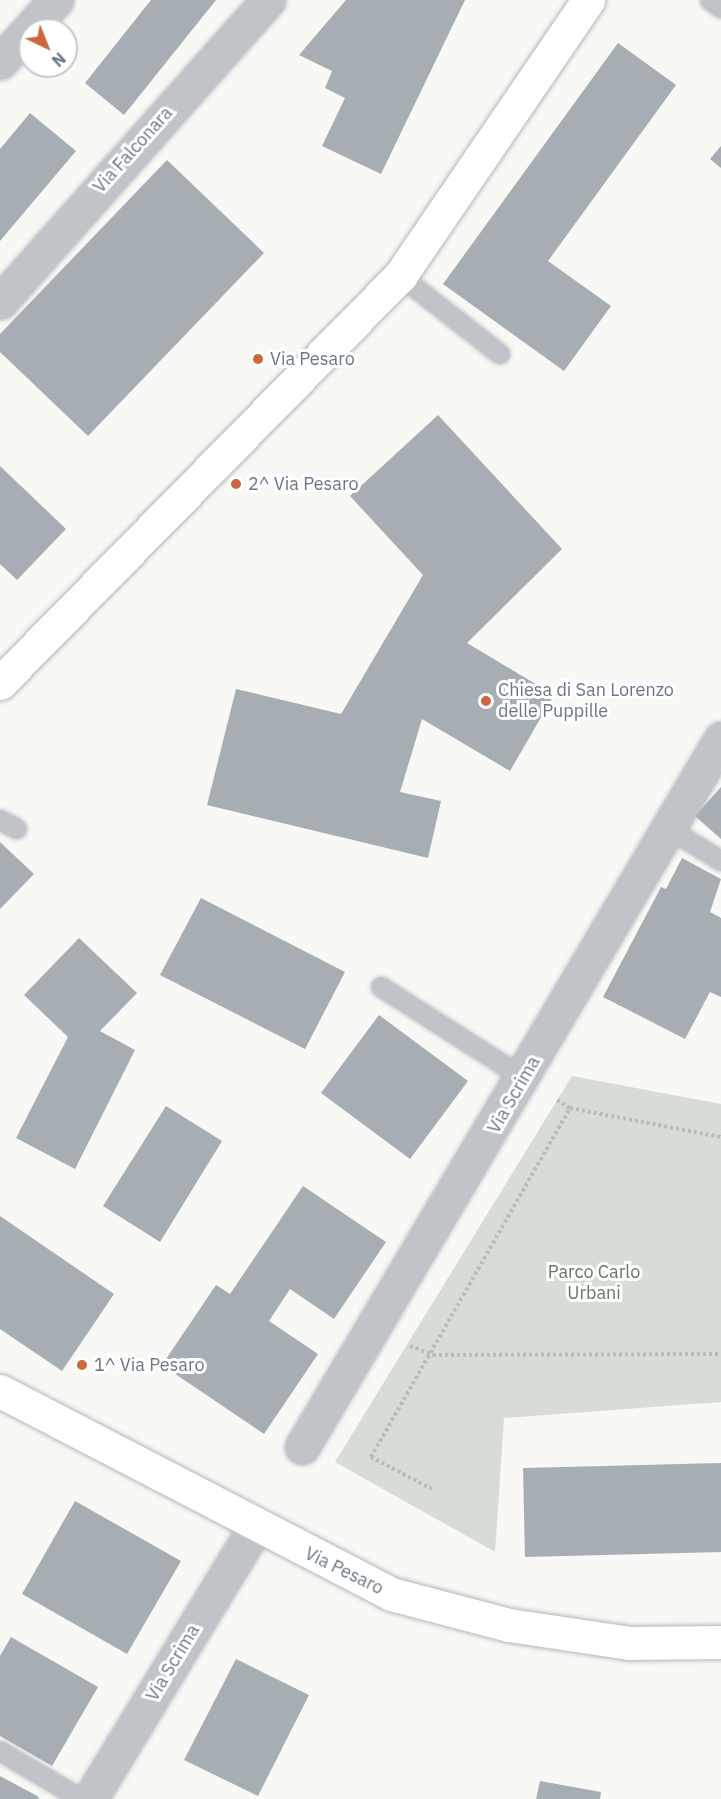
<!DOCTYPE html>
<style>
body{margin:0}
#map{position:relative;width:721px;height:1799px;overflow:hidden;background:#f8f8f5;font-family:"IBM Plex Sans",sans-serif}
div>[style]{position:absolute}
.green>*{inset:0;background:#d7dcd5}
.building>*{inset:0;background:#a6adb3}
.path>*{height:4px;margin-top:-2px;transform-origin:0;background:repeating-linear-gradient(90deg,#b8bbbe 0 3px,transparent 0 6px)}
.roads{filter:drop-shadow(0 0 2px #b3b7bb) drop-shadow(0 0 2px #b3b7bb)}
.lane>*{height:18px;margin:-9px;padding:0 9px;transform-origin:9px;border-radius:9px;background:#c0c3c7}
.street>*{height:33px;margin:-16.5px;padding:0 16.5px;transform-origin:16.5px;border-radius:16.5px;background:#c0c3c7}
.secondary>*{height:33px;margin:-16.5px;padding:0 16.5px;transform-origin:16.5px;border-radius:16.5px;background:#fff}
.dots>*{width:16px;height:16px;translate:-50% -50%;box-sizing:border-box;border:3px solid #fff;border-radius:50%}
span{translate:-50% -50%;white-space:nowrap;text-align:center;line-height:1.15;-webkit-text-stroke:6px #fff;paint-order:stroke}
.street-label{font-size:18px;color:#6b7783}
.poi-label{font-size:18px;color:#6b7783}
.left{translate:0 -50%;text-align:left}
.park-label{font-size:18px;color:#677665}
.north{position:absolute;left:18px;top:18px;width:60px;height:60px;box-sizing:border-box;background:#fff;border:2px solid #c4c9cd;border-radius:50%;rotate:137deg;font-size:16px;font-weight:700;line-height:24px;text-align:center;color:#6b7783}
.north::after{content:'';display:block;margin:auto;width:21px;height:27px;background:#ce663f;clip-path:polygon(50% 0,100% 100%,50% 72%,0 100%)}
</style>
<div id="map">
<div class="green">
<i style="clip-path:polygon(572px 1076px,721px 1104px,721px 1402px,504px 1418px,495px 1552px,335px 1462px)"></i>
</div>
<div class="building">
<i style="clip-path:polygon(151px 0,216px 0,124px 115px,85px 83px)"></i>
<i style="clip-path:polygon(346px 0,465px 0,381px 174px,322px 146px,345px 98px,325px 88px,332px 71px,299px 55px)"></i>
<i style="clip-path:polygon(618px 43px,676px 85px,548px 261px,611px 306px,564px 371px,443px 284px)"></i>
<i style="clip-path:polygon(30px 113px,76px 151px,0 241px,0 149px)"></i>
<i style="clip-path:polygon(721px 146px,721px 168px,710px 159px)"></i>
<i style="clip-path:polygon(167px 160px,264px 253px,88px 436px,0 352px,0 334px)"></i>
<i style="clip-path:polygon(438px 415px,562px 549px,467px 643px,554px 695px,510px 771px,422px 719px,400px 792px,441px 801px,428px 858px,207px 805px,236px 689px,341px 714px,423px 575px,350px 496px)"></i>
<i style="clip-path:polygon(0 466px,66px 529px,17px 580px,0 564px)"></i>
<i style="clip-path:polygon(721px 787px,721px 839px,695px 816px)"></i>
<i style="clip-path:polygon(0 842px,34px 874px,0 909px)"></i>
<i style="clip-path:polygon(682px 858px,721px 879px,710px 912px,721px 918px,721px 997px,710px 992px,685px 1039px,603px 997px,661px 887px,666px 889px)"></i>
<i style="clip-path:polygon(201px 898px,345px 972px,305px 1049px,160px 975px)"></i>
<i style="clip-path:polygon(79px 938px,137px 993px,100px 1031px,135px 1050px,75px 1169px,16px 1138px,68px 1037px,24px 995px)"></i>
<i style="clip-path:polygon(379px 1015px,468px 1081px,410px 1159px,321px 1093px)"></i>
<i style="clip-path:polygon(166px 1106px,222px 1141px,160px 1242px,103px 1206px)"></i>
<i style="clip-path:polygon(303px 1186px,386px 1242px,334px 1319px,290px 1289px,269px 1321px,318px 1354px,264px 1434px,162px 1365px,216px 1285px,230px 1294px)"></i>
<i style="clip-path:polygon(0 1216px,114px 1294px,62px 1371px,0 1329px)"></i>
<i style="clip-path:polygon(721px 1463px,721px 1552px,525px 1557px,523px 1468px)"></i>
<i style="clip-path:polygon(75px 1501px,181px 1561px,127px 1654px,22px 1594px)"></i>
<i style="clip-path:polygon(11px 1637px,98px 1687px,52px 1766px,0 1736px,0 1656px)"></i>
<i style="clip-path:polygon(236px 1659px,309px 1695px,258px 1796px,184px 1760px)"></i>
<i style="clip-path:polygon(0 1776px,39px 1797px,38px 1799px,0 1799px)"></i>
<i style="clip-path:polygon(540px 1781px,601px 1792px,600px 1799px,536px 1799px)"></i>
</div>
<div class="path">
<i style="left:557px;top:1100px;width:15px;rotate:32deg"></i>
<i style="left:570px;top:1108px;width:154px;rotate:10.9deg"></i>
<i style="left:410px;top:1346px;width:25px;rotate:21deg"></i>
<i style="left:433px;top:1355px;width:288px;rotate:-0.2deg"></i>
<i style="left:432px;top:1489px;width:69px;rotate:-152.3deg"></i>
<i style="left:371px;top:1457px;width:402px;rotate:-60.3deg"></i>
</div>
<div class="roads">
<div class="lane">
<i style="left:710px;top:0;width:14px;rotate:36deg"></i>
<i style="left:400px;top:276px;width:127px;rotate:38deg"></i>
<i style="left:0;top:820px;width:19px;rotate:28deg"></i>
<i style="left:666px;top:827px;width:65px;rotate:31.7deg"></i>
<i style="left:381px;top:987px;width:169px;rotate:32.5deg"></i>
<i style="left:0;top:1751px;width:94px;rotate:30.7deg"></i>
</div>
<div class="street">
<i style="left:0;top:62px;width:84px;rotate:-47.9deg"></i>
<i style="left:0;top:302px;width:404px;rotate:-48.4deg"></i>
<i style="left:302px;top:1447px;width:823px;rotate:-59.38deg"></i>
<i style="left:90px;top:1799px;width:317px;rotate:-58.7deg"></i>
</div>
<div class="secondary">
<i style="left:0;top:683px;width:571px;rotate:-45.5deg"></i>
<i style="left:400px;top:276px;width:334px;rotate:-55.7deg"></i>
<i style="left:0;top:1391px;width:441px;rotate:27.4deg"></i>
<i style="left:391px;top:1594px;width:122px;rotate:14.7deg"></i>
<i style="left:509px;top:1625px;width:121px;rotate:8.5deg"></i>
<i style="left:629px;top:1643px;width:92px;rotate:-0.6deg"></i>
</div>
</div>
<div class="dots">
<i style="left:258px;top:359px;background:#ce663f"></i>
<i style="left:236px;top:484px;background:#ce663f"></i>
<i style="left:486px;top:701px;background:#ce663f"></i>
<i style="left:82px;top:1365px;background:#ce663f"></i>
</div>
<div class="street-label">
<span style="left:133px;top:150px;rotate:-48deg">Via Falconara</span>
<span style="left:514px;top:1095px;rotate:-60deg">Via Scrima</span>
<span style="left:344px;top:1571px;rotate:26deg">Via Pesaro</span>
<span style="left:173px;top:1663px;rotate:-59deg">Via Scrima</span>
</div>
<div class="poi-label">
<span class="left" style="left:270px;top:359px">Via Pesaro</span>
<span class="left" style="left:248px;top:484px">2^ Via Pesaro</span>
<span class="left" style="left:498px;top:701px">Chiesa di San Lorenzo<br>delle Puppille</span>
<span class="left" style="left:94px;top:1365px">1^ Via Pesaro</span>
</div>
<div class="park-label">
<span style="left:594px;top:1283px">Parco Carlo<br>Urbani</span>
</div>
<div class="north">N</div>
</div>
